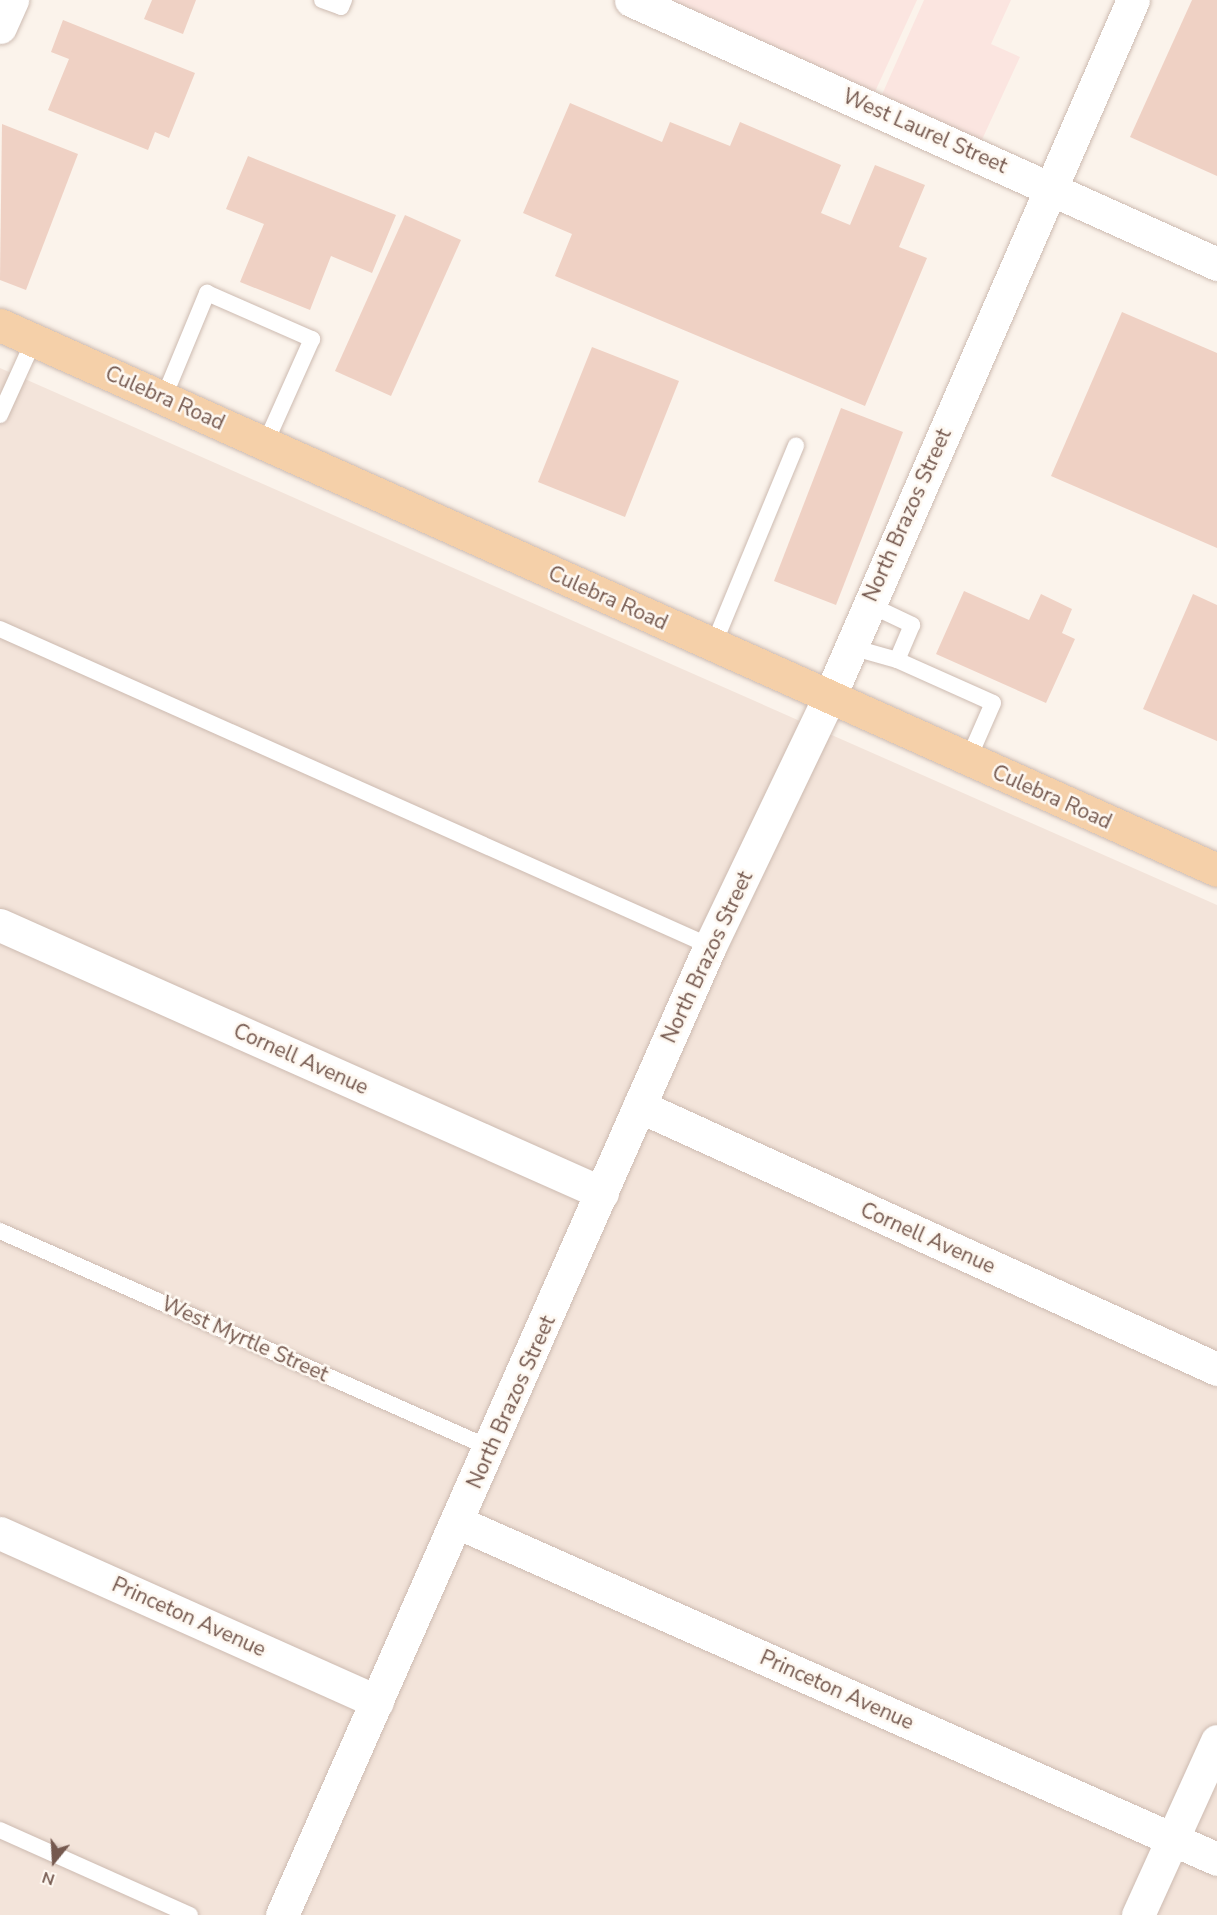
<!DOCTYPE html>
<style>
body{margin:0}
#map{position:relative;width:1217px;height:1915px;overflow:hidden;background:#fbf3eb;font-family:"Nunito Sans",sans-serif}
div>[style]{position:absolute}
.residential>*{inset:0;background:#f3e4da}
.commercial>*{inset:0;background:#fbe5e0}
.building>*{inset:0;background:#efd1c4}
.roads{filter:drop-shadow(0 0 2px #cdbbb1) drop-shadow(0 0 2px #cdbbb1)}
.service>*{height:16px;margin:-8px;padding:0 8px;transform-origin:8px;border-radius:8px;background:#fff}
.minor>*{height:33px;margin:-16.5px;padding:0 16.5px;transform-origin:16.5px;border-radius:16.5px;background:#fff}
.secondary>*{height:33px;margin:-16.5px;padding:0 16.5px;transform-origin:16.5px;border-radius:16.5px;background:#fff}
.primary>*{height:33px;margin:-16.5px;padding:0 16.5px;transform-origin:16.5px;border-radius:16.5px;background:#f5d0a9}
span{translate:-50% -50%;white-space:nowrap;text-align:center;line-height:1.15;-webkit-text-stroke:5px #fef8f1;paint-order:stroke}
.street-label{font-size:21px;color:#75594f}
.north{position:absolute;left:24px;top:1831px;width:60px;height:60px;-webkit-text-stroke:4px #fef8f1;paint-order:stroke;rotate:198deg;font-size:16px;font-weight:700;line-height:24px;text-align:center;color:#75594f}
.north::after{content:'';display:block;margin:auto;width:21px;height:27px;background:#75594f;clip-path:polygon(50% 0,100% 100%,50% 72%,0 100%)}
</style>
<div id="map">
<div class="residential">
<i style="clip-path:polygon(0 368px,1217px 905px,1217px 1915px,0 1915px)"></i>
</div>
<div class="commercial">
<i style="clip-path:polygon(655px 0,917px 0,873px 96px)"></i>
<i style="clip-path:polygon(924px 0,1011px 0,991px 44px,1020px 57px,980px 144px,880px 99px)"></i>
</div>
<div class="building">
<i style="clip-path:polygon(152px 0,196px 0,183px 34px,144px 19px)"></i>
<i style="clip-path:polygon(1192px 0,1217px 0,1217px 176px,1130px 137px)"></i>
<i style="clip-path:polygon(63px 20px,195px 73px,169px 138px,155px 132px,148px 150px,48px 110px,69px 59px,51px 52px)"></i>
<i style="clip-path:polygon(570px 103px,662px 142px,670px 122px,730px 146px,740px 122px,841px 165px,821px 213px,850px 225px,875px 165px,925px 185px,899px 247px,927px 258px,865px 406px,555px 276px,572px 234px,523px 213px)"></i>
<i style="clip-path:polygon(2px 124px,78px 154px,26px 290px,0 280px)"></i>
<i style="clip-path:polygon(248px 156px,396px 215px,372px 273px,331px 256px,310px 310px,240px 282px,264px 224px,226px 209px)"></i>
<i style="clip-path:polygon(405px 215px,461px 240px,391px 396px,335px 371px)"></i>
<i style="clip-path:polygon(1122px 312px,1217px 353px,1217px 548px,1051px 476px)"></i>
<i style="clip-path:polygon(592px 347px,679px 381px,625px 517px,538px 482px)"></i>
<i style="clip-path:polygon(841px 408px,903px 432px,836px 605px,774px 581px)"></i>
<i style="clip-path:polygon(964px 591px,1029px 620px,1041px 594px,1072px 609px,1062px 633px,1075px 639px,1046px 703px,936px 654px)"></i>
<i style="clip-path:polygon(1193px 594px,1217px 605px,1217px 741px,1143px 709px)"></i>
</div>
<div class="roads">
<div class="service">
<i style="left:322px;top:0;width:20px;rotate:20deg"></i>
<i style="left:341px;top:7px;width:8px;rotate:-67deg"></i>
<i style="left:164px;top:397px;width:113px;rotate:-67.5deg"></i>
<i style="left:207px;top:293px;width:115px;rotate:23.7deg"></i>
<i style="left:312px;top:339px;width:113px;rotate:114.1deg"></i>
<i style="left:0;top:415px;width:82px;rotate:-65.6deg"></i>
<i style="left:868px;top:604px;width:49px;rotate:25.5deg"></i>
<i style="left:912px;top:625px;width:38px;rotate:113deg"></i>
<i style="left:897px;top:660px;width:105px;rotate:24.1deg"></i>
<i style="left:993px;top:703px;width:62px;rotate:113.7deg"></i>
<i style="left:0;top:629px;width:778px;rotate:24.06deg"></i>
<i style="left:713px;top:646px;width:217px;rotate:-67.5deg"></i>
<i style="left:851px;top:647px;width:48px;rotate:15.8deg"></i>
<i style="left:0;top:1231px;width:536px;rotate:23.89deg"></i>
<i style="left:0;top:1830px;width:208px;rotate:24.1deg"></i>
</div>
<div class="minor">
<i style="left:631px;top:0;width:643px;rotate:24.25deg"></i>
<i style="left:0;top:925px;width:659px;rotate:24deg"></i>
<i style="left:639px;top:1106px;width:635px;rotate:24.47deg"></i>
<i style="left:457px;top:1522px;width:831px;rotate:23.91deg"></i>
<i style="left:0;top:1533px;width:413px;rotate:24.1deg"></i>
<i style="left:282px;top:1915px;width:1059px;rotate:-66.17deg"></i>
<i style="left:710px;top:946px;width:275px;rotate:-64.4deg"></i>
<i style="left:829px;top:698px;width:761px;rotate:-66.47deg"></i>
<i style="left:1138px;top:1915px;width:191px;rotate:-65.6deg"></i>
</div>
<div class="secondary">
<i style="left:0;top:27px;width:30px;rotate:-66deg"></i>
</div>
<div class="primary">
<i style="left:0;top:325px;width:1333px;rotate:24.12deg"></i>
</div>
</div>
<div class="street-label">
<span style="left:925px;top:131px;rotate:24deg">West Laurel Street</span>
<span style="left:165px;top:398px;rotate:24deg">Culebra Road</span>
<span style="left:907px;top:515px;rotate:-66deg">North Brazos Street</span>
<span style="left:608px;top:598px;rotate:24deg">Culebra Road</span>
<span style="left:1052px;top:797px;rotate:24deg">Culebra Road</span>
<span style="left:707px;top:957px;rotate:-65deg">North Brazos Street</span>
<span style="left:301px;top:1059px;rotate:24deg">Cornell Avenue</span>
<span style="left:928px;top:1238px;rotate:24deg">Cornell Avenue</span>
<span style="left:245px;top:1339px;rotate:24deg">West Myrtle Street</span>
<span style="left:511px;top:1402px;rotate:-66deg">North Brazos Street</span>
<span style="left:189px;top:1617px;rotate:24deg">Princeton Avenue</span>
<span style="left:837px;top:1690px;rotate:24deg">Princeton Avenue</span>
</div>
<div class="north">N</div>
</div>
